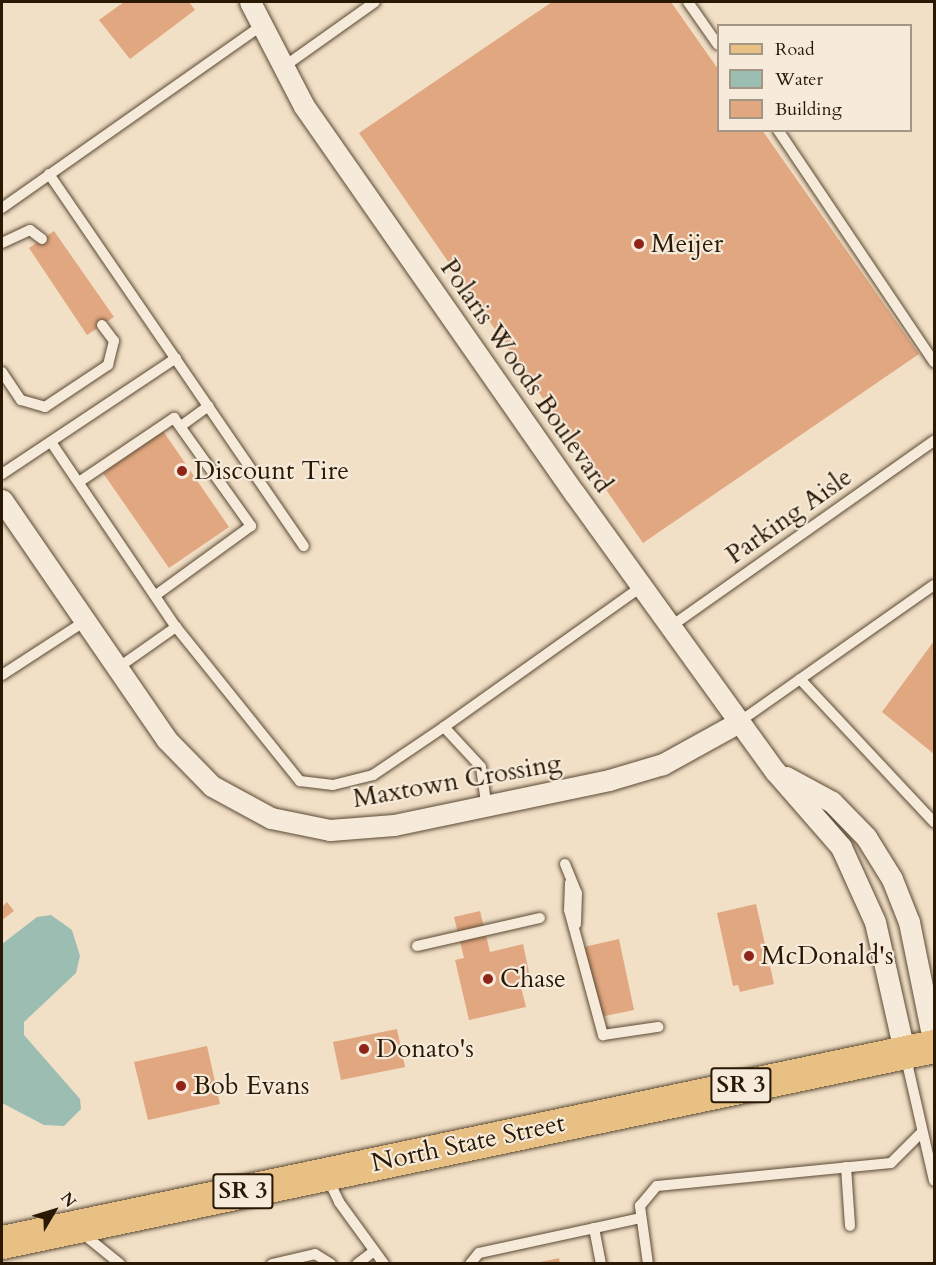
<!DOCTYPE html>
<style>
body{margin:0}
#map{position:relative;width:936px;height:1265px;overflow:hidden;background:#f1dfc6;font-family:Cardo,serif}
div>[style]{position:absolute}
.water>*{inset:0;background:#9bbdb2}
.building>*{inset:0;background:#e1a780}
.roads{filter:drop-shadow(0 0 2px #5b4a34) drop-shadow(0 0 2px #5b4a34)}
.service>*{height:10px;margin:-5px;padding:0 5px;transform-origin:5px;border-radius:5px;background:#f6eada}
.minor>*{height:21px;margin:-10.5px;padding:0 10.5px;transform-origin:10.5px;border-radius:10.5px;background:#f6eada}
.primary>*{height:33px;margin:-16.5px;padding:0 16.5px;transform-origin:16.5px;border-radius:16.5px;background:#e8c083}
.dots>*{width:16px;height:16px;translate:-50% -50%;box-sizing:border-box;border:3px solid #f6eada;border-radius:50%}
span{translate:-50% -50%;white-space:nowrap;text-align:center;line-height:1.15;-webkit-text-stroke:4.5px #f6eada;paint-order:stroke}
.shield-label span{padding:2px 4px;background:#f6eada;border:2px solid;border-radius:4px;-webkit-text-stroke-width:0}
.shield-label{font-size:24px;color:#291804;font-weight:700}
.poi-label{font-size:26px;color:#291804}
.left{translate:0 -50%;text-align:left}
.street-label{font-size:26px;color:#291804}
.frame{position:absolute;inset:0;border:3px solid #291804;pointer-events:none}
.legend{position:absolute;left:717px;top:24px;width:195px;height:108px;box-sizing:border-box;background:#f6eada;border:2px solid #a49684;margin:0;padding:8px 10px;list-style:none;font-size:18px;color:#291804}
.legend li{display:flex;align-items:center;gap:12px;height:30px}
.legend b{width:30px;border:2px solid #a49684}
.north{position:absolute;left:24px;top:1181px;width:60px;height:60px;-webkit-text-stroke:4px #f6eada;paint-order:stroke;rotate:52deg;font-size:16px;font-weight:700;line-height:24px;text-align:center;color:#291804}
.north::after{content:'';display:block;margin:auto;width:21px;height:27px;background:#291804;clip-path:polygon(50% 0,100% 100%,50% 72%,0 100%)}
</style>
<div id="map">
<div class="water">
<i style="clip-path:polygon(51px 915px,72px 930px,80px 956px,76px 973px,24px 1022px,24px 1035px,80px 1099px,81px 1109px,64px 1126px,44px 1125px,2px 1103px,2px 944px,37px 917px)"></i>
</div>
<div class="building">
<i style="clip-path:polygon(124px 2px,189px 2px,195px 10px,130px 59px,99px 20px)"></i>
<i style="clip-path:polygon(552px 2px,671px 2px,718px 69px,718px 130px,762px 130px,919px 354px,643px 543px,359px 133px)"></i>
<i style="clip-path:polygon(54px 231px,114px 317px,87px 335px,29px 248px)"></i>
<i style="clip-path:polygon(163px 431px,229px 527px,169px 568px,103px 473px)"></i>
<i style="clip-path:polygon(934px 641px,934px 754px,882px 712px)"></i>
<i style="clip-path:polygon(7px 902px,14px 911px,2px 920px,2px 907px)"></i>
<i style="clip-path:polygon(756px 904px,774px 984px,740px 992px,738px 985px,733px 986px,717px 913px)"></i>
<i style="clip-path:polygon(480px 911px,490px 952px,523px 944px,530px 977px,519px 979px,526px 1007px,469px 1020px,455px 960px,464px 958px,454px 917px)"></i>
<i style="clip-path:polygon(619px 939px,634px 1010px,600px 1017px,584px 947px)"></i>
<i style="clip-path:polygon(397px 1029px,405px 1067px,341px 1080px,333px 1042px)"></i>
<i style="clip-path:polygon(207px 1046px,220px 1104px,148px 1120px,134px 1062px)"></i>
<i style="clip-path:polygon(559px 1258px,560px 1264px,536px 1264px,536px 1263px)"></i>
</div>
<div class="roads">
<div class="service">
<i style="left:688px;top:2px;width:52px;rotate:55.1deg"></i>
<i style="left:282px;top:68px;width:114px;rotate:-35.4deg"></i>
<i style="left:778px;top:130px;width:280px;rotate:56.1deg"></i>
<i style="left:49px;top:174px;width:451px;rotate:55.6deg"></i>
<i style="left:2px;top:208px;width:320px;rotate:-35.1deg"></i>
<i style="left:2px;top:243px;width:31px;rotate:-25deg"></i>
<i style="left:30px;top:230px;width:15px;rotate:37deg"></i>
<i style="left:2px;top:372px;width:34px;rotate:56deg"></i>
<i style="left:21px;top:400px;width:25px;rotate:16deg"></i>
<i style="left:45px;top:407px;width:76px;rotate:-33.7deg"></i>
<i style="left:108px;top:365px;width:25px;rotate:-76deg"></i>
<i style="left:114px;top:341px;width:20px;rotate:-127deg"></i>
<i style="left:181px;top:426px;width:34px;rotate:-36deg"></i>
<i style="left:51px;top:442px;width:223px;rotate:56deg"></i>
<i style="left:176px;top:627px;width:198px;rotate:51.2deg"></i>
<i style="left:300px;top:781px;width:33px;rotate:7deg"></i>
<i style="left:333px;top:785px;width:41px;rotate:-14deg"></i>
<i style="left:373px;top:775px;width:86px;rotate:-34.1deg"></i>
<i style="left:444px;top:727px;width:54px;rotate:47.2deg"></i>
<i style="left:481px;top:767px;width:36px;rotate:82deg"></i>
<i style="left:2px;top:474px;width:209px;rotate:-33.7deg"></i>
<i style="left:79px;top:482px;width:115px;rotate:-34deg"></i>
<i style="left:174px;top:418px;width:133px;rotate:54.5deg"></i>
<i style="left:251px;top:526px;width:117px;rotate:144deg"></i>
<i style="left:670px;top:627px;width:323px;rotate:-35.2deg"></i>
<i style="left:119px;top:667px;width:70px;rotate:-35.1deg"></i>
<i style="left:2px;top:675px;width:99px;rotate:-33deg"></i>
<i style="left:800px;top:679px;width:196px;rotate:46.9deg"></i>
<i style="left:739px;top:722px;width:238px;rotate:-35.1deg"></i>
<i style="left:444px;top:727px;width:242px;rotate:-35.4deg"></i>
<i style="left:565px;top:864px;width:31px;rotate:68deg"></i>
<i style="left:577px;top:893px;width:31px;rotate:92deg"></i>
<i style="left:570px;top:883px;width:27px;rotate:92deg"></i>
<i style="left:569px;top:910px;width:130px;rotate:74.8deg"></i>
<i style="left:603px;top:1035px;width:56px;rotate:-8.3deg"></i>
<i style="left:417px;top:946px;width:126px;rotate:-12.8deg"></i>
<i style="left:905px;top:1054px;width:130px;rotate:77.1deg"></i>
<i style="left:846px;top:1167px;width:59px;rotate:86.1deg"></i>
<i style="left:327px;top:1177px;width:28px;rotate:64deg"></i>
<i style="left:339px;top:1202px;width:77px;rotate:54deg"></i>
<i style="left:594px;top:1228px;width:37px;rotate:79deg"></i>
<i style="left:82px;top:1233px;width:49px;rotate:39.2deg"></i>
<i style="left:272px;top:1264px;width:44px;rotate:-13.1deg"></i>
<i style="left:315px;top:1254px;width:19px;rotate:32deg"></i>
<i style="left:357px;top:1264px;width:21px;rotate:-37deg"></i>
<i style="left:470px;top:1264px;width:14px;rotate:-51deg"></i>
<i style="left:479px;top:1253px;width:166px;rotate:-12.2deg"></i>
<i style="left:648px;top:1264px;width:59px;rotate:-97.9deg"></i>
<i style="left:640px;top:1206px;width:26px;rotate:-50deg"></i>
<i style="left:657px;top:1186px;width:235px;rotate:-5.6deg"></i>
<i style="left:891px;top:1163px;width:41px;rotate:-45deg"></i>
</div>
<div class="minor">
<i style="left:250px;top:2px;width:117px;rotate:62.6deg"></i>
<i style="left:304px;top:106px;width:473px;rotate:55.1deg"></i>
<i style="left:575px;top:494px;width:342px;rotate:54.2deg"></i>
<i style="left:775px;top:771px;width:101px;rotate:49deg"></i>
<i style="left:841px;top:847px;width:82px;rotate:65.6deg"></i>
<i style="left:875px;top:922px;width:132px;rotate:77.3deg"></i>
<i style="left:2px;top:500px;width:291px;rotate:55.5deg"></i>
<i style="left:167px;top:740px;width:64px;rotate:45.6deg"></i>
<i style="left:212px;top:786px;width:67px;rotate:28.5deg"></i>
<i style="left:271px;top:818px;width:60px;rotate:11.5deg"></i>
<i style="left:330px;top:830px;width:64px;rotate:-4.5deg"></i>
<i style="left:394px;top:825px;width:220px;rotate:-11.8deg"></i>
<i style="left:609px;top:780px;width:56px;rotate:-16.5deg"></i>
<i style="left:663px;top:764px;width:87px;rotate:-28.9deg"></i>
<i style="left:786px;top:777px;width:52px;rotate:28.5deg"></i>
<i style="left:832px;top:802px;width:49px;rotate:45.8deg"></i>
<i style="left:866px;top:837px;width:49px;rotate:58.2deg"></i>
<i style="left:892px;top:879px;width:46px;rotate:68.4deg"></i>
<i style="left:909px;top:922px;width:126px;rotate:78.5deg"></i>
</div>
<div class="primary">
<i style="left:2px;top:1242px;width:952px;rotate:-11.88deg"></i>
</div>
</div>
<div class="dots">
<i style="left:639px;top:244px;background:#8f2418"></i>
<i style="left:182px;top:471px;background:#8f2418"></i>
<i style="left:749px;top:956px;background:#8f2418"></i>
<i style="left:488px;top:979px;background:#8f2418"></i>
<i style="left:364px;top:1049px;background:#8f2418"></i>
<i style="left:181px;top:1086px;background:#8f2418"></i>
</div>
<div class="shield-label">
<span style="left:741px;top:1085px">SR 3</span>
<span style="left:243px;top:1191px">SR 3</span>
</div>
<div class="poi-label">
<span class="left" style="left:651px;top:244px">Meijer</span>
<span class="left" style="left:194px;top:471px">Discount Tire</span>
<span class="left" style="left:761px;top:956px">McDonald's</span>
<span class="left" style="left:500px;top:979px">Chase</span>
<span class="left" style="left:376px;top:1049px">Donato's</span>
<span class="left" style="left:193px;top:1086px">Bob Evans</span>
</div>
<div class="street-label">
<span style="left:526px;top:376px;rotate:55deg">Polaris Woods Boulevard</span>
<span style="left:789px;top:516px;rotate:-35deg">Parking Aisle</span>
<span style="left:457px;top:781px;rotate:-10deg">Maxtown Crossing</span>
<span style="left:468px;top:1143px;rotate:-12deg">North State Street</span>
</div>
<div class="frame"></div>
<ul class="legend">
<li><b style="height:8px;background:#e8c083"></b>Road</li>
<li><b style="height:16px;background:#9bbdb2"></b>Water</li>
<li><b style="height:16px;background:#e1a780"></b>Building</li>
</ul>
<div class="north">N</div>
</div>
